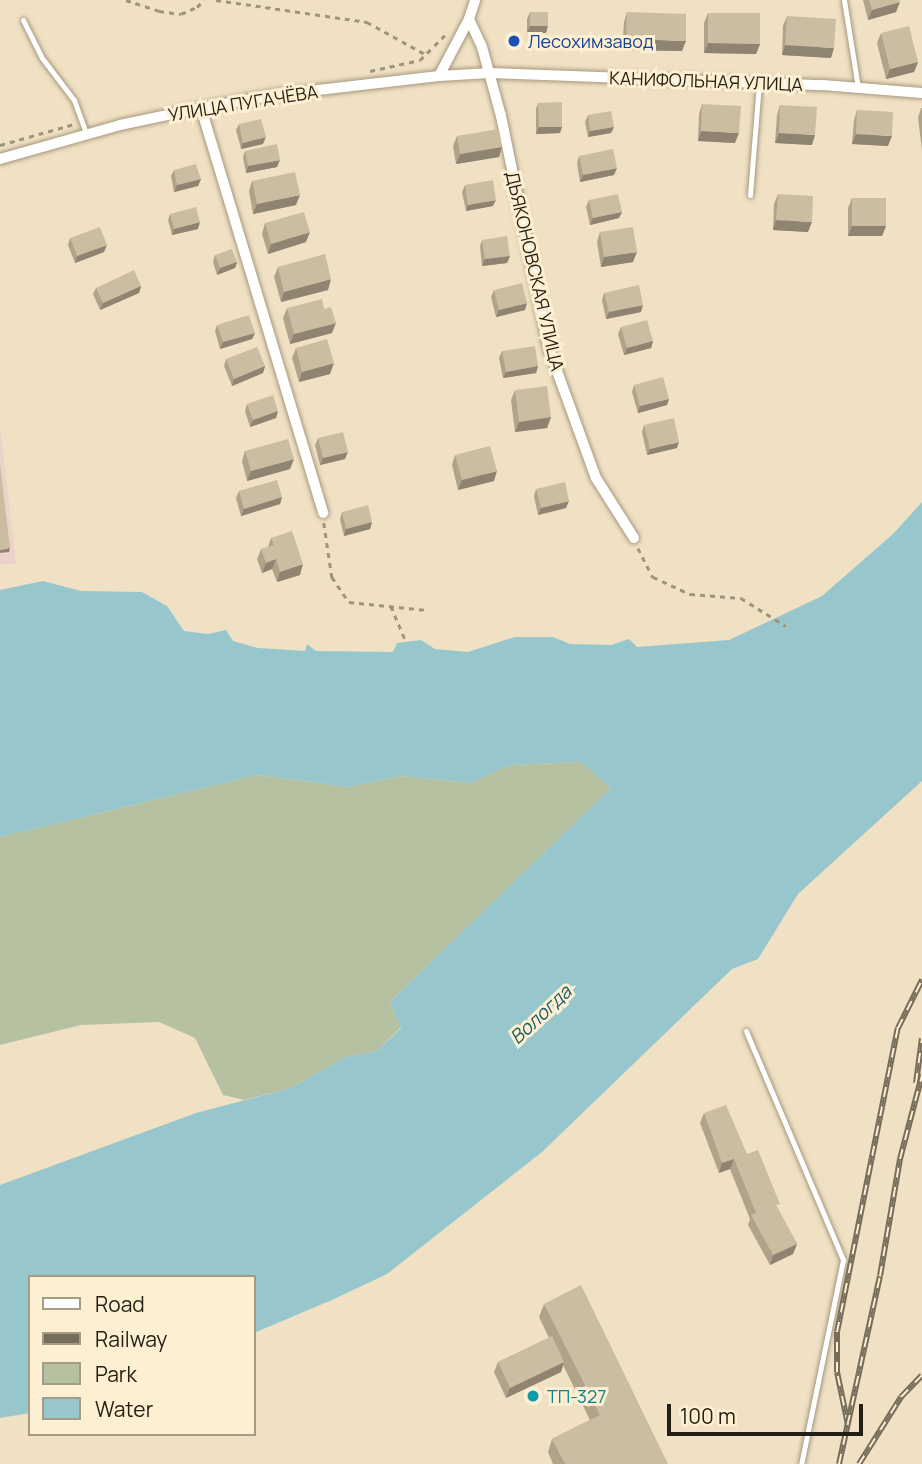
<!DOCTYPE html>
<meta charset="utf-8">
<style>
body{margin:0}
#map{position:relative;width:922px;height:1464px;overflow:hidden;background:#f0e1c4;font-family:Manrope,sans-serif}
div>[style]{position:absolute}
.industrial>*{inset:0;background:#ebd3c9}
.green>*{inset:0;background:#b6c1a1}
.water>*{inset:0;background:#97c7cc}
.path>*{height:2.5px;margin-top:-1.25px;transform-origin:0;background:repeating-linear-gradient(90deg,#9e937d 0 5px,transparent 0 10px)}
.roads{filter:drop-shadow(0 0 2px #a6987d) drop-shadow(0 0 2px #a6987d)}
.lane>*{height:5px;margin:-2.5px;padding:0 2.5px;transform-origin:2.5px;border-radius:2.5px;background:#fff}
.street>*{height:10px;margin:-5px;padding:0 5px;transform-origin:5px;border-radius:5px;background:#fff}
.rail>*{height:6px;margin-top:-3px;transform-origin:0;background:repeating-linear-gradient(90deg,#fdefd1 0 10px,#766d5b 0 20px);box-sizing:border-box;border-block:2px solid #766d5b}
.wall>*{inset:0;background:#afa38a}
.shaded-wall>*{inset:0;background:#8e8471}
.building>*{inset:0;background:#cbbda1}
.dots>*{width:19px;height:19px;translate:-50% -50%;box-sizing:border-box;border:4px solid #fdefd1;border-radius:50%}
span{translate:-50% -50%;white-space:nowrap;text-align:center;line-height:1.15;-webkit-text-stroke:6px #fdefd1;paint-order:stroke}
.transit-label{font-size:18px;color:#164399}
.left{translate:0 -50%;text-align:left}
.street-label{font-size:18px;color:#241f14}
.culture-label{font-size:18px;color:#0d838f}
.water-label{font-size:19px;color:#1c5d63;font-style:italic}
.legend{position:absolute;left:28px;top:1275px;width:228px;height:161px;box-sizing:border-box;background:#fdefd1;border:2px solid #a69c85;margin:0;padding:9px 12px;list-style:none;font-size:21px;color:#241f14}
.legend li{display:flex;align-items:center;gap:14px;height:35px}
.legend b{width:35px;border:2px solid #a69c85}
.scale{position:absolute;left:667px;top:1404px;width:196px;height:32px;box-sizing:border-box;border:4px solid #241f14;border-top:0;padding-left:9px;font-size:21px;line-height:24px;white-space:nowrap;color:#241f14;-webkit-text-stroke:5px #fdefd1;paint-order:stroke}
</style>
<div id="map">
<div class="industrial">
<i style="clip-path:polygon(0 425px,16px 563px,0 565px)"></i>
</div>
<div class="green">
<i style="clip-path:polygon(581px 762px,611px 788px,390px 1002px,401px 1027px,377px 1051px,345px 1057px,291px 1088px,244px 1100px,223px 1095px,195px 1038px,159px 1022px,81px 1025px,0 1045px,0 837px,257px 775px,348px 787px,401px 776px,471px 783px,510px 765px)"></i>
</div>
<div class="water">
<i style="clip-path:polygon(922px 502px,922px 781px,798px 894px,758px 959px,732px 969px,542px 1152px,387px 1274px,334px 1299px,254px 1333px,254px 1277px,30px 1277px,30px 1413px,0 1418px,0 1185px,196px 1113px,291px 1088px,345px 1057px,377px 1051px,401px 1028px,390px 1002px,611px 788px,581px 762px,510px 765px,471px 783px,401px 776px,348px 787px,257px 775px,0 837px,0 590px,43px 581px,81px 591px,142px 592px,167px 606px,184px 631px,208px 634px,226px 630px,233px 641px,258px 648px,305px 651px,307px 644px,316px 651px,393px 652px,397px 643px,421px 640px,435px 649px,468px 652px,515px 637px,553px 637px,570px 644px,611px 645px,629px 639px,637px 647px,729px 640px,822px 596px,893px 534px)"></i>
</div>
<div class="path">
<i style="left:126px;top:0;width:35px;rotate:18deg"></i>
<i style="left:159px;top:11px;width:22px;rotate:8deg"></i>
<i style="left:181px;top:14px;width:17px;rotate:-24deg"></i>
<i style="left:197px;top:7px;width:10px;rotate:-45deg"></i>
<i style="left:216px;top:0;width:153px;rotate:8.3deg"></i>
<i style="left:367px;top:22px;width:66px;rotate:28.9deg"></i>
<i style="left:370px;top:71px;width:51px;rotate:-12.4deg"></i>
<i style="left:420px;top:60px;width:35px;rotate:-45deg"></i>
<i style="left:0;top:145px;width:77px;rotate:-15.8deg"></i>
<i style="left:324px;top:523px;width:55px;rotate:81.6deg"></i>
<i style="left:332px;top:577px;width:30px;rotate:56deg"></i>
<i style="left:349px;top:602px;width:78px;rotate:5.9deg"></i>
<i style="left:638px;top:548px;width:33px;rotate:63deg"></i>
<i style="left:653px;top:577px;width:41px;rotate:24.7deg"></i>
<i style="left:690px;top:594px;width:51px;rotate:4.5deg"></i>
<i style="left:741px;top:598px;width:53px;rotate:31.9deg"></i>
<i style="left:391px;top:606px;width:36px;rotate:67deg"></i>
</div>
<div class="roads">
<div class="lane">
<i style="left:844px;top:0;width:88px;rotate:80.9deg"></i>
<i style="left:23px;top:20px;width:42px;rotate:63.4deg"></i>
<i style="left:42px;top:58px;width:53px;rotate:52.7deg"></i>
<i style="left:74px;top:100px;width:37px;rotate:70deg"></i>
<i style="left:750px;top:195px;width:111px;rotate:-85.4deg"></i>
<i style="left:746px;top:1031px;width:249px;rotate:67deg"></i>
<i style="left:843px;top:1260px;width:208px;rotate:101.6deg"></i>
</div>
<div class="street">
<i style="left:469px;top:19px;width:31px;rotate:65deg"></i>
<i style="left:482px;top:47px;width:72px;rotate:74.6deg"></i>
<i style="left:501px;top:116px;width:238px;rotate:78.4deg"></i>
<i style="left:549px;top:349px;width:137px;rotate:70deg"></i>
<i style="left:596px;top:478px;width:71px;rotate:57.7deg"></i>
<i style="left:439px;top:76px;width:64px;rotate:-62.2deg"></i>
<i style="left:469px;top:19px;width:20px;rotate:-72deg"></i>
<i style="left:201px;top:108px;width:423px;rotate:73.2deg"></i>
<i style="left:0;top:159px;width:125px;rotate:-15.8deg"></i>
<i style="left:120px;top:125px;width:83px;rotate:-11.9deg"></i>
<i style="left:201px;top:108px;width:75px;rotate:-10deg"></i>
<i style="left:275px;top:95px;width:165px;rotate:-6.6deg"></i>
<i style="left:439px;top:76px;width:51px;rotate:-3.4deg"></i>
<i style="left:490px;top:73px;width:333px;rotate:2.1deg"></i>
<i style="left:823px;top:85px;width:99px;rotate:4.6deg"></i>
</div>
</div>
<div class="rail">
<i style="left:916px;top:1083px;width:45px;rotate:-82.4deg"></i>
<i style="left:848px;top:1425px;width:54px;rotate:-101.7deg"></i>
<i style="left:837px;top:1372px;width:40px;rotate:-90deg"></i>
<i style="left:837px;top:1332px;width:310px;rotate:-78.7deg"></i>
<i style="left:898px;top:1028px;width:54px;rotate:-63.4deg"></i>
<i style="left:839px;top:1464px;width:192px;rotate:-77.7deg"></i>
<i style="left:880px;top:1276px;width:119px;rotate:-80.3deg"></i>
<i style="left:900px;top:1159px;width:87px;rotate:-75.3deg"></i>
<i style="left:859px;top:1464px;width:79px;rotate:-57.9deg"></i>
<i style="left:901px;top:1397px;width:30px;rotate:-46deg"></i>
</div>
<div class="wall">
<i style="clip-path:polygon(863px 0,899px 0,896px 12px,868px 20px)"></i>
<i style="clip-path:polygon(530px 12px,546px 33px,527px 32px,527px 19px)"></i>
<i style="clip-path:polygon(627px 12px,682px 51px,622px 50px,624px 22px)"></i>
<i style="clip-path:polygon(708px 13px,760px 44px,756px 54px,704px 53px,704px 23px)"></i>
<i style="clip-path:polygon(787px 16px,831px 58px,782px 55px,783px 26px)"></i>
<i style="clip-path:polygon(881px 33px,918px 62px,914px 72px,886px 79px,877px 43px)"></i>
<i style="clip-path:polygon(538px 103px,562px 127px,560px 133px,536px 134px,536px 109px)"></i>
<i style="clip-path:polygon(702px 104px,735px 143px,698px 141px,699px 114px)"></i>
<i style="clip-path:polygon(780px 105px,812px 145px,775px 143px,777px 115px)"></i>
<i style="clip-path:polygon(921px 108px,922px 108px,922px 150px,918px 118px)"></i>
<i style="clip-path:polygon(857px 110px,888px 146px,852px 144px,854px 120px)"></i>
<i style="clip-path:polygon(588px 115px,614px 127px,611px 133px,588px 137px,585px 122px)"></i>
<i style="clip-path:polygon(239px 124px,263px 144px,241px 149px,236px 130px)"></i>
<i style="clip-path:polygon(457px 136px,502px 147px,499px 157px,456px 164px,453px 146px)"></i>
<i style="clip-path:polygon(245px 151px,277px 167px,246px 173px,243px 157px)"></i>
<i style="clip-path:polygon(579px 156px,614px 175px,580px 182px,577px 163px)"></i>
<i style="clip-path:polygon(174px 170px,201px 179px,198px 186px,174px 192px,171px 176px)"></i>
<i style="clip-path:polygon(252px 181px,296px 205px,253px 214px,249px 191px)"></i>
<i style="clip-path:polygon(465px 185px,493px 206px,466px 211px,462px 192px)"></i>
<i style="clip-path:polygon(778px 194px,808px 232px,773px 230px,774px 204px)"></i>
<i style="clip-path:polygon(852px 198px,886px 226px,882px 236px,848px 236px,848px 208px)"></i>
<i style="clip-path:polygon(589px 200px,622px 212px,619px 218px,590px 225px,586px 207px)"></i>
<i style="clip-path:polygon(170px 214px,198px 229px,172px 235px,168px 220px)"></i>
<i style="clip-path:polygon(265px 223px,306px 242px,268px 254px,262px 234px)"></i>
<i style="clip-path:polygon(600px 232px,633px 262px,601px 267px,597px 242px)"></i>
<i style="clip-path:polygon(70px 238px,104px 252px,75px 263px,68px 245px)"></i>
<i style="clip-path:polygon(482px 240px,510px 256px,507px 263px,482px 266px,480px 246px)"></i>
<i style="clip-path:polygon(215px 255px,237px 262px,235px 268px,217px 275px,213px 262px)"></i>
<i style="clip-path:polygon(278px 267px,328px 290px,281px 302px,274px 277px)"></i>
<i style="clip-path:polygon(141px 286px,139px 293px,100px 310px,93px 294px,96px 288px)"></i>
<i style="clip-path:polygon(494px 290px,525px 310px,496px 317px,491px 297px)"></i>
<i style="clip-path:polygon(604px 293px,641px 312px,606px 319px,602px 300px)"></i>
<i style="clip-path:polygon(287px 308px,332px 333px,290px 344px,283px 318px)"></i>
<i style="clip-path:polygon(217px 325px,255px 333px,252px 339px,220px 349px,215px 331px)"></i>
<i style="clip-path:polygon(621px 327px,653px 341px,651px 348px,624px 355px,618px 334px)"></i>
<i style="clip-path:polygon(296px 348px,330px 374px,299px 382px,292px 358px)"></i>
<i style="clip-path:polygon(502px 351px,538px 366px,536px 373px,503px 378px,499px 358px)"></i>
<i style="clip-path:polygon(226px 359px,265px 366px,263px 373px,232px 386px,224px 366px)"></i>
<i style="clip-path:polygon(634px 385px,669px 399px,667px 405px,638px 413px,632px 392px)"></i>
<i style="clip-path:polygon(515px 390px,551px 417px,547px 428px,515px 432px,511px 400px)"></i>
<i style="clip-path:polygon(247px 404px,278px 411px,276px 418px,250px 427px,245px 411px)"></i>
<i style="clip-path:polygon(644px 425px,677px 448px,647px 455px,642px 432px)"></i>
<i style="clip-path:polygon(318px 438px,345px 459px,320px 465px,315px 445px)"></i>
<i style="clip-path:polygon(245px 451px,290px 469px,247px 481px,242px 461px)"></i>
<i style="clip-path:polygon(455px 455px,494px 481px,458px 490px,452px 465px)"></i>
<i style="clip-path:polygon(536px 489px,566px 508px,538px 515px,534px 496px)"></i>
<i style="clip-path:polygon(239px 491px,282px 497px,280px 504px,241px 516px,236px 498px)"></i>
<i style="clip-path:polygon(342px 512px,372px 522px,370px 529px,344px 536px,340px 519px)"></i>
<i style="clip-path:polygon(271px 538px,300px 575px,277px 582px,272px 569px,262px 573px,257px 559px,261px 549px,268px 547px)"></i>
<i style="clip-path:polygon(704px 1113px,747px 1154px,778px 1209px,797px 1244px,793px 1254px,770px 1265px,748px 1225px,750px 1219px,730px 1169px,719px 1173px,700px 1123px)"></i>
<i style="clip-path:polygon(544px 1304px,668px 1464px,553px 1464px,548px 1452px,552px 1439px,590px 1420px,563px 1365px,561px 1372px,506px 1398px,494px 1372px,498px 1362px,549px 1338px,539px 1317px)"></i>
<i style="clip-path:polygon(529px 1389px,538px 1398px,532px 1401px,528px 1393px)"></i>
</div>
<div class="shaded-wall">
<i style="clip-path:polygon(900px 2px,896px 12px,868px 20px,872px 10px)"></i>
<i style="clip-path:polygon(530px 26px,548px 26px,546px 33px,527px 32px)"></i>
<i style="clip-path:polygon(626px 39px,686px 41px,682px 51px,622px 50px)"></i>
<i style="clip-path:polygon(708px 43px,760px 44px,756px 54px,704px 53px)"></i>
<i style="clip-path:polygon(785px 45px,834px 48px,831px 58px,782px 55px)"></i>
<i style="clip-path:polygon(918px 62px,914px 72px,886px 79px,890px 69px)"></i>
<i style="clip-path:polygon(539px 127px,562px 127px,560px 133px,536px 134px)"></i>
<i style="clip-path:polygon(614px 127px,611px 133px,588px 137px,590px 131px)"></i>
<i style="clip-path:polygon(701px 131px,739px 133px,735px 143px,698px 141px)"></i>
<i style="clip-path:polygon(779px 133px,815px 135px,812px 145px,775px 143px)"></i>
<i style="clip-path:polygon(856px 134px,892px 136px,888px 146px,852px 144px)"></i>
<i style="clip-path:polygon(266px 137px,263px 144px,241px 149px,243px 143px)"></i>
<i style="clip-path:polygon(502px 147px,499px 157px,456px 164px,460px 154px)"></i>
<i style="clip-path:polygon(280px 160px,277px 167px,246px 173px,248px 166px)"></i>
<i style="clip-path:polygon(617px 168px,614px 175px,580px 182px,583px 175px)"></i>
<i style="clip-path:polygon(201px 179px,198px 186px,174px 192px,177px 185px)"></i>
<i style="clip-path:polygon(300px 195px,296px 205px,253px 214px,257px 204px)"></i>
<i style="clip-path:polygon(496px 200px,493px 206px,466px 211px,468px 205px)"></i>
<i style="clip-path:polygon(622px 212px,619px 218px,590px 225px,593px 218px)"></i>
<i style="clip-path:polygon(776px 220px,812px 222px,808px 232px,773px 230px)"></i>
<i style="clip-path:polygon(200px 222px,198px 229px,172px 235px,174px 229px)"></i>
<i style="clip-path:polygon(852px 226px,886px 226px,882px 236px,848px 236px)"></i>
<i style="clip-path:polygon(310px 232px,306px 242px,268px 254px,271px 244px)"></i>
<i style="clip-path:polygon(107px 245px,104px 252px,75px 263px,77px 256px)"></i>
<i style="clip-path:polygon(637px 252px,633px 262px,601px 267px,604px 257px)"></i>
<i style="clip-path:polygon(510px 256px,507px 263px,482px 266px,485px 259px)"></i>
<i style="clip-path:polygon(237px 262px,235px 268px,217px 275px,220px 268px)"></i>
<i style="clip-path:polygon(331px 279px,328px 290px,281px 302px,284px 292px)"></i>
<i style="clip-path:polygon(141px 286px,139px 293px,100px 310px,103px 303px)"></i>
<i style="clip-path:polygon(527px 303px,525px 310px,496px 317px,499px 310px)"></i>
<i style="clip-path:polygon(643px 305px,641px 312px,606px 319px,609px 312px)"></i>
<i style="clip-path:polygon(336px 323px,332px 333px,290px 344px,294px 334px)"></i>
<i style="clip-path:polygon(255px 333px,252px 339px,220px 349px,223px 342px)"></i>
<i style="clip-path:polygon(653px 341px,651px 348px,624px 355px,627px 348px)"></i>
<i style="clip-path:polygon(334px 363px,330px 374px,299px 382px,302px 372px)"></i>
<i style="clip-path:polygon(265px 366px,263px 373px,232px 386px,234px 379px)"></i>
<i style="clip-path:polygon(538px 366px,536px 373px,503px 378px,506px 372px)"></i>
<i style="clip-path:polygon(669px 399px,667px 405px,638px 413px,640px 406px)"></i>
<i style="clip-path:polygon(278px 411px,276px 418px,250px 427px,253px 420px)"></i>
<i style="clip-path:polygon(551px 417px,547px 428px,515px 432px,519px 422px)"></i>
<i style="clip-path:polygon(679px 442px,677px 448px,647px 455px,650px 449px)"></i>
<i style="clip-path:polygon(348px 452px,345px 459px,320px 465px,323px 458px)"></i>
<i style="clip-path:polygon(294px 459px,290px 469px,247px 481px,251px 471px)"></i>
<i style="clip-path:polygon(497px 471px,494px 481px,458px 490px,462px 480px)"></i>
<i style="clip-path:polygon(282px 497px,280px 504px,241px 516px,244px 509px)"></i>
<i style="clip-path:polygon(569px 501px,566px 508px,538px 515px,541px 508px)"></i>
<i style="clip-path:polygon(372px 522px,370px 529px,344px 536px,346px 529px)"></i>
<i style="clip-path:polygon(10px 548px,9px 552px,0 553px,0 550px)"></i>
<i style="clip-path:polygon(276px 559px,272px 569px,262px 573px,266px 563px)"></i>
<i style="clip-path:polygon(303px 564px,300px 575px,277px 582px,280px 572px)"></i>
<i style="clip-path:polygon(734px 1159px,730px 1169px,719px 1173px,722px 1163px)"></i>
<i style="clip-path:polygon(797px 1244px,793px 1254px,770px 1265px,773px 1255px)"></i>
<i style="clip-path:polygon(564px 1362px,561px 1372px,506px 1398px,510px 1388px)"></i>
</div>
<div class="building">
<i style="clip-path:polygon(869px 0,899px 0,900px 2px,872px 10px)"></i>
<i style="clip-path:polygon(530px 12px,548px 12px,548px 26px,530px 26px)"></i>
<i style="clip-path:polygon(627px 12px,686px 14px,686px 41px,626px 39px)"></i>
<i style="clip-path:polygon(708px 13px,760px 13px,760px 44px,708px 43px)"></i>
<i style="clip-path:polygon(787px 16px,836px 19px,834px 48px,785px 45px)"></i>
<i style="clip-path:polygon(909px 26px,918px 62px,890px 69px,881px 33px)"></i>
<i style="clip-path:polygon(562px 102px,562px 127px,539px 127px,538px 103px)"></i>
<i style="clip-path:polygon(702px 104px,741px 106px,739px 133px,701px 131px)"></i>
<i style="clip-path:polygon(780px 105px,817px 107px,815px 135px,779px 133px)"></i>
<i style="clip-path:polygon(857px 110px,893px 112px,892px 136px,856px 134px)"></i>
<i style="clip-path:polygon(611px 111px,614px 127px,590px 131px,588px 115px)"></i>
<i style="clip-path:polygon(261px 119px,266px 137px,243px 143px,239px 124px)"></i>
<i style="clip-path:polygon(499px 129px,502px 147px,460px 154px,457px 136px)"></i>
<i style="clip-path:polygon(277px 144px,280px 160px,248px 166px,245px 151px)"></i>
<i style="clip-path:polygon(613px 149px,617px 168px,583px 175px,579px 156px)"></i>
<i style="clip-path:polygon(196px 164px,201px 179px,177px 185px,174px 170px)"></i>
<i style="clip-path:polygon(295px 172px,300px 195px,257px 204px,252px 181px)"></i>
<i style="clip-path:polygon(493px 180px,496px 200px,468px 205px,465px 185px)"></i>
<i style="clip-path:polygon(618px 194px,622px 212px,593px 218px,589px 200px)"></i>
<i style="clip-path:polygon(778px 194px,813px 196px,812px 222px,776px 220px)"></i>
<i style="clip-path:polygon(852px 198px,886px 198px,886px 226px,852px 226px)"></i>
<i style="clip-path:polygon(196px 207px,200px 222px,174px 229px,170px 214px)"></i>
<i style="clip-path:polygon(304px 212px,310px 232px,271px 244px,265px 223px)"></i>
<i style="clip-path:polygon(100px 227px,107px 245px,77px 256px,70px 238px)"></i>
<i style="clip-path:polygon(633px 227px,637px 252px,604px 257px,600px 232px)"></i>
<i style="clip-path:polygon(507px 236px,510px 256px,485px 259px,482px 240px)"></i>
<i style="clip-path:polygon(232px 249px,237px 262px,220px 268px,215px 255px)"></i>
<i style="clip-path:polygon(325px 254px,331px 279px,284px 292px,278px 267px)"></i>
<i style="clip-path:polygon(134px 270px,141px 286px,103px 303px,96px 288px)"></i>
<i style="clip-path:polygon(522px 283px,527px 303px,499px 310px,494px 290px)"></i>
<i style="clip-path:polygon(639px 285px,643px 305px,609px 312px,604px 293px)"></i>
<i style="clip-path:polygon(322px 299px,324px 309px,331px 307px,336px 323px,294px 334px,287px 308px)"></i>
<i style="clip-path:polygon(249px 315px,255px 333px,223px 342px,217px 325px)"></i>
<i style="clip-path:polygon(647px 320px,653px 341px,627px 348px,621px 327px)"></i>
<i style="clip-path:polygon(327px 339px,334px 363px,302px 372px,296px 348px)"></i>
<i style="clip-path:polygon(535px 346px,538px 366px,506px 372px,502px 351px)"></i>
<i style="clip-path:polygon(257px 347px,265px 366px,234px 379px,226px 359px)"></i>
<i style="clip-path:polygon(663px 377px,669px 399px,640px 406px,634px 385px)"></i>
<i style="clip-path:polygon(547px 386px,551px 417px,519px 422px,515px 390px)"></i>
<i style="clip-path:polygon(273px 395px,278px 411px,253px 420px,247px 404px)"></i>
<i style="clip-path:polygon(674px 418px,679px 442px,650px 449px,644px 425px)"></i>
<i style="clip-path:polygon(343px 432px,348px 452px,323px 458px,318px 438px)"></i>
<i style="clip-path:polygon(288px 439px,294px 459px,251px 471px,245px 451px)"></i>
<i style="clip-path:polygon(490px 446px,497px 471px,462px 480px,455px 455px)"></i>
<i style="clip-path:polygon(0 464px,10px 548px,0 550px)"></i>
<i style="clip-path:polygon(277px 480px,282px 497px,244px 509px,239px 491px)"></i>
<i style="clip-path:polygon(565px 482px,569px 501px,541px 508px,536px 489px)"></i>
<i style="clip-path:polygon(368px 505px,372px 522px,346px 529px,342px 512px)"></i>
<i style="clip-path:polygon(292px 531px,303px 564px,280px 572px,276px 559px,266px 563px,261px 549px,274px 545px,271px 538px)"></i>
<i style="clip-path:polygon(726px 1105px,747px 1154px,758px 1150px,780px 1204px,776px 1205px,797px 1244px,773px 1255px,751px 1215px,756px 1213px,734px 1159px,722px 1163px,704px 1113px)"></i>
<i style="clip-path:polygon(581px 1285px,668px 1464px,565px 1464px,552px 1439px,600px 1415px,544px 1304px)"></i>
<i style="clip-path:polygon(552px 1336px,564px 1362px,510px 1388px,498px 1362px)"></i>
<i style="clip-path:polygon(534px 1387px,539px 1395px,533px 1398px,529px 1389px)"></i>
</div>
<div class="dots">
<i style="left:514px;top:41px;background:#1a4fb4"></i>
<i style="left:533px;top:1396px;background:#0f9aa8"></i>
</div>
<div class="transit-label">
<span class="left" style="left:528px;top:41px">Лесохимзавод</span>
</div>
<div class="street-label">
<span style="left:706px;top:81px;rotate:2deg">КАНИФОЛЬНАЯ УЛИЦА</span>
<span style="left:243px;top:103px;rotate:-9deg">УЛИЦА ПУГАЧЁВА</span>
<span style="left:535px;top:271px;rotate:77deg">ДЬЯКОНОВСКАЯ УЛИЦА</span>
</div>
<div class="culture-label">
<span class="left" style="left:547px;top:1396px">ТП-327</span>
</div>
<div class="water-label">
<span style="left:541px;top:1015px;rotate:-43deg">Вологда</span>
</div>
<ul class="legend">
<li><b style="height:9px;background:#fff"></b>Road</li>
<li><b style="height:9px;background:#766d5b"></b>Railway</li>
<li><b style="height:19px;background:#b6c1a1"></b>Park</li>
<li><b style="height:19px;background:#97c7cc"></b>Water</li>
</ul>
<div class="scale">100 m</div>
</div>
